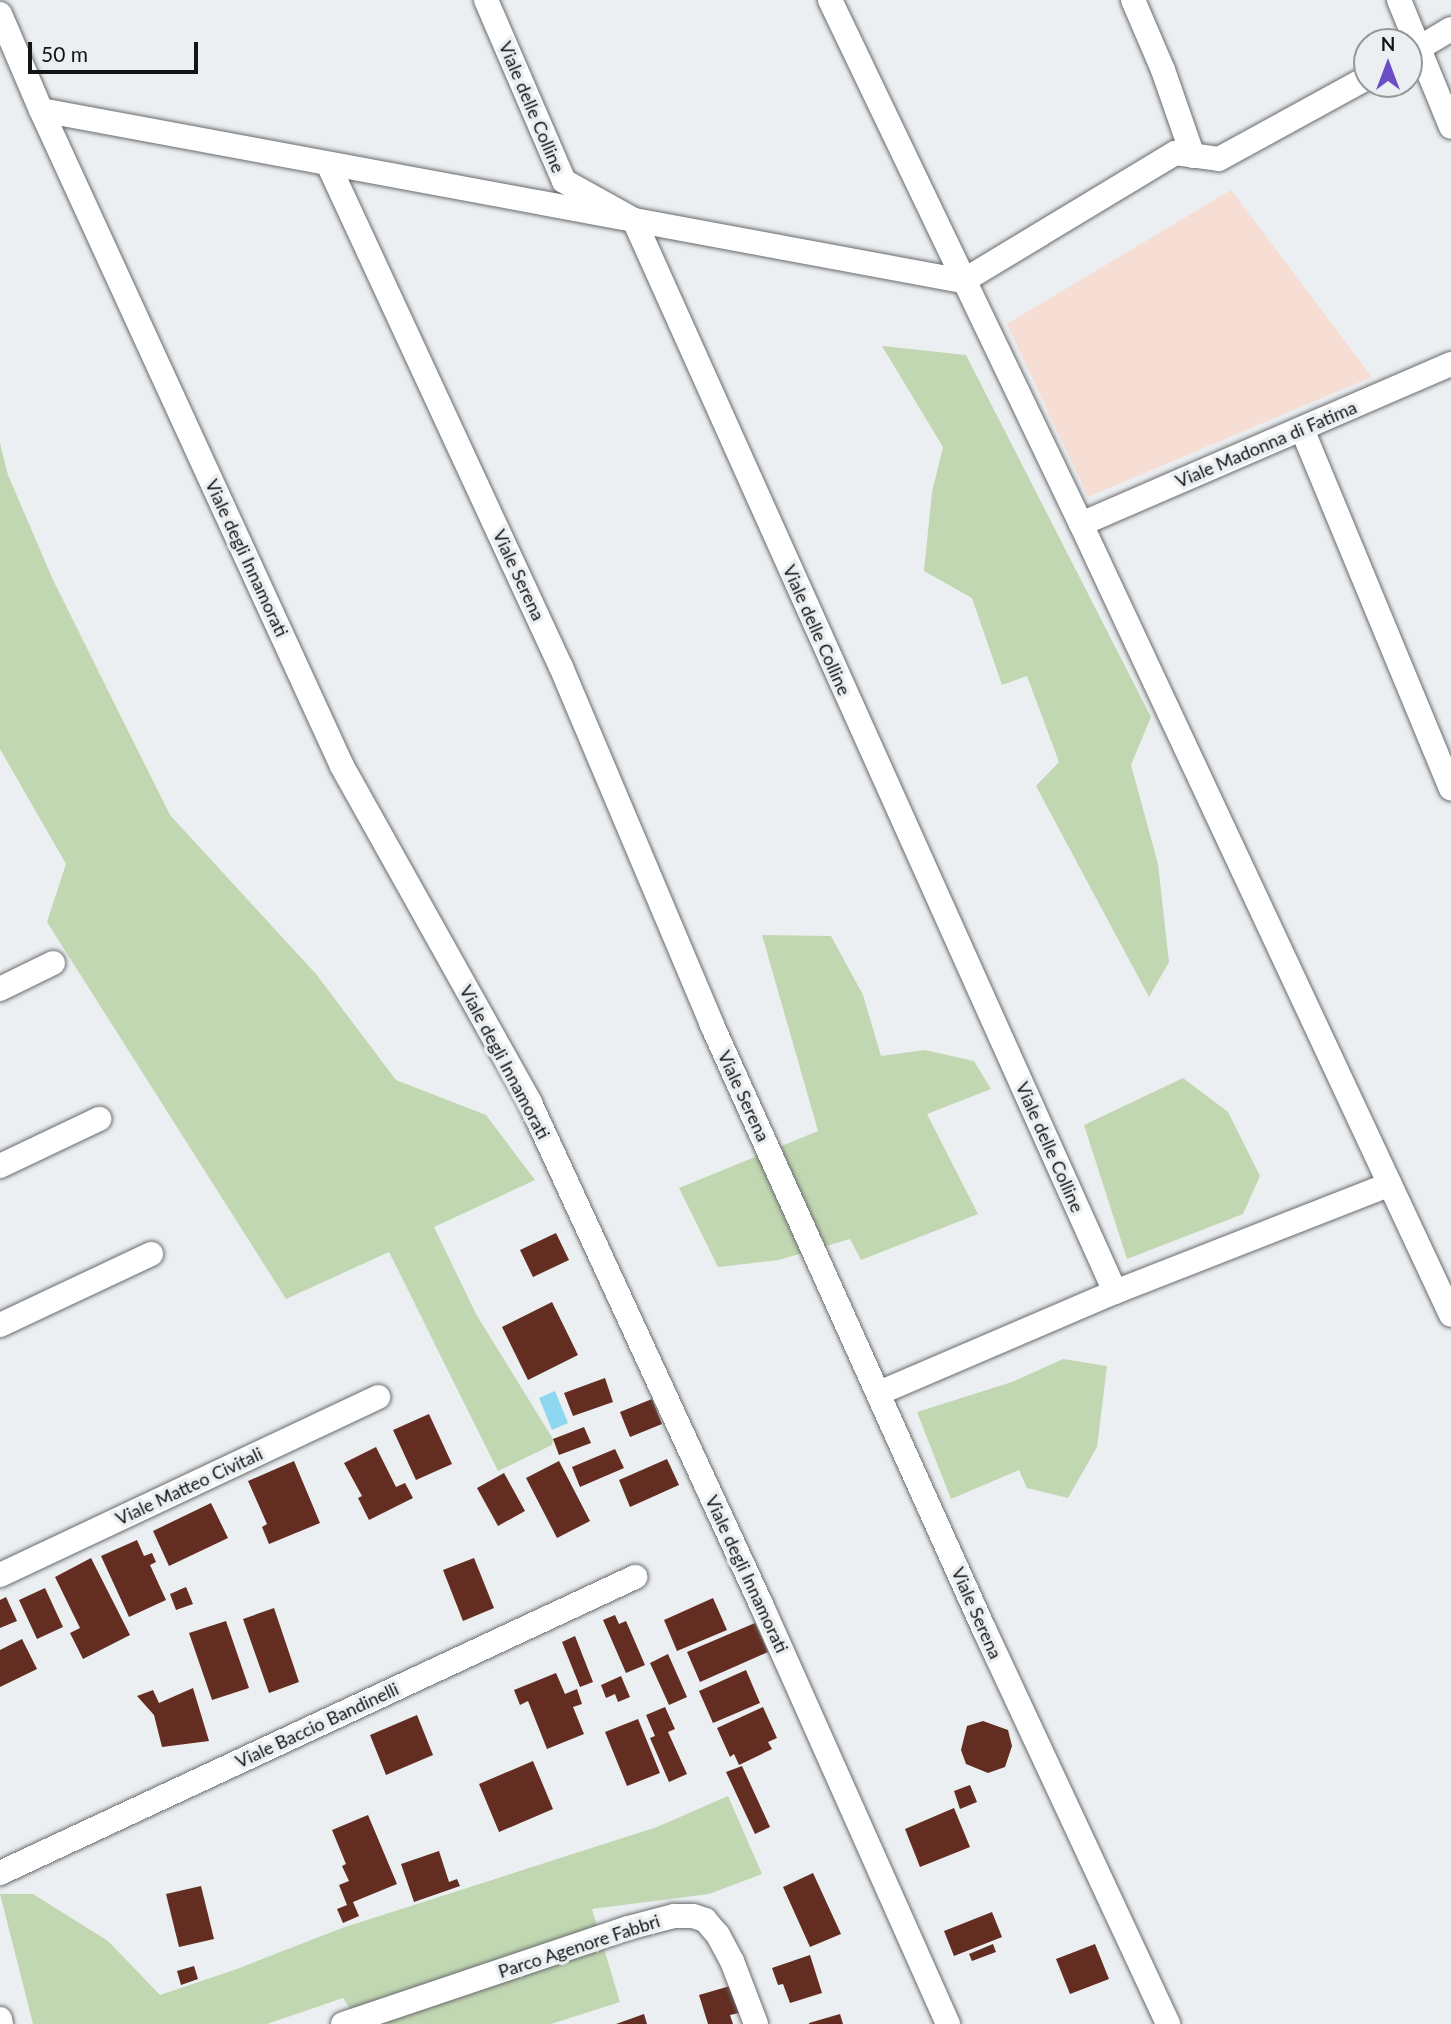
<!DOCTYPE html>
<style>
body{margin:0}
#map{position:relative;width:1451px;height:2024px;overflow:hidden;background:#eceff1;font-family:Lato,sans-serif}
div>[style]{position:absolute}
.education>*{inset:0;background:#f7ded5}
.green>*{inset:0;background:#c1d7b1}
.water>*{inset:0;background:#8dd8f0}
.building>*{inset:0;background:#632d21}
.roads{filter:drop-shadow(0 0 2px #696b6e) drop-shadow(0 0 2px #696b6e)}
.minor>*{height:24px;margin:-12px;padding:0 12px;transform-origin:12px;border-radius:12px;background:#fff}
span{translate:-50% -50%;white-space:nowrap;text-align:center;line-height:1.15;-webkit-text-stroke:7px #eceff1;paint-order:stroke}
.street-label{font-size:18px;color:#131415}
.north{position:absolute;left:1353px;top:28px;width:70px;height:70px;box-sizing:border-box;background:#eceff1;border:2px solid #959799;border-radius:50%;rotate:0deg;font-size:19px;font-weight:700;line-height:28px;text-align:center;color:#131415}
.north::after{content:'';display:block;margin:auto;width:24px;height:32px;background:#6b4dc6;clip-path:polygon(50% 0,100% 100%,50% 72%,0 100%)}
.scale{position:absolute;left:28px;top:42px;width:170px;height:32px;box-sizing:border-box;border:4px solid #131415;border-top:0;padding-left:9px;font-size:21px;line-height:24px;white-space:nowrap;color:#131415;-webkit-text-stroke:5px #eceff1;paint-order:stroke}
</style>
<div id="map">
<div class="education">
<i style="clip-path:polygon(1231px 190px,1372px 377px,1088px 497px,1007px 324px)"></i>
</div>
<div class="green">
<i style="clip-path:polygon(882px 346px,966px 355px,1151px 717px,1131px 765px,1158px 864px,1169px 962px,1149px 997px,1036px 786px,1059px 762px,1027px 676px,1002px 685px,972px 598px,924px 571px,932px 492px,943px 447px)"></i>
<i style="clip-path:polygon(0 443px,8px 475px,53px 580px,170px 815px,316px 974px,396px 1080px,486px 1115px,535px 1180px,434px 1227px,476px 1314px,553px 1439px,552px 1445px,498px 1471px,389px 1252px,286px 1299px,47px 922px,66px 864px,0 749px)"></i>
<i style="clip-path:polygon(762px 935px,831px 936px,863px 995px,881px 1056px,925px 1050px,974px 1061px,991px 1089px,927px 1114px,978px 1214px,861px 1260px,850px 1239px,779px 1260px,718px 1267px,679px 1188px,818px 1131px)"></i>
<i style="clip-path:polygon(1183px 1078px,1228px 1112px,1260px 1176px,1243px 1214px,1127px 1259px,1084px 1125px)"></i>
<i style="clip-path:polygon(1063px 1359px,1107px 1366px,1097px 1447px,1068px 1498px,1027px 1488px,1019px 1470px,951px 1499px,917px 1412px,1012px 1382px)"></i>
<i style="clip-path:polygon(728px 1796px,762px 1874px,709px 1894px,592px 1909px,620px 2002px,551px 2024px,360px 2024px,343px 1998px,267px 2024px,33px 2024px,0 1894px,33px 1894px,108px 1941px,160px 1995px,237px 1969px,342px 1928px,657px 1827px)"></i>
</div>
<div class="water">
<i style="clip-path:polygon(555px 1391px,568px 1423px,552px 1430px,539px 1398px)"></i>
</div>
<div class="building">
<i style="clip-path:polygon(556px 1233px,569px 1260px,533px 1277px,520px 1250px)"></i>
<i style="clip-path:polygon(552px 1302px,578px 1355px,528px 1380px,502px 1327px)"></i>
<i style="clip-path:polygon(605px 1378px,613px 1402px,573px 1416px,564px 1393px)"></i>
<i style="clip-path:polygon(652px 1399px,662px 1424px,630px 1437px,620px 1412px)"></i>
<i style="clip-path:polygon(429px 1414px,452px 1464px,416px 1480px,393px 1430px)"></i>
<i style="clip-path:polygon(584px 1427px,591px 1443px,559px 1455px,553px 1439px)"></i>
<i style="clip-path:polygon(376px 1447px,396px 1487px,405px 1483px,413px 1498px,369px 1520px,358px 1498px,362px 1496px,344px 1463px)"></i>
<i style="clip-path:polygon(615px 1449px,624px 1468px,580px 1487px,572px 1467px)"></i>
<i style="clip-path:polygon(667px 1459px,679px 1485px,630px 1507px,619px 1480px)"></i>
<i style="clip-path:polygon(294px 1461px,320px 1523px,269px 1544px,262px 1527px,267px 1524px,248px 1481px)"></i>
<i style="clip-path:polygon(559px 1461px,590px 1521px,557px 1538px,526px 1478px)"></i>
<i style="clip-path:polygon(504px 1473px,525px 1511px,498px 1526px,477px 1488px)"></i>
<i style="clip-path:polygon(211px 1503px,228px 1538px,169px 1566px,153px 1531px)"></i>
<i style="clip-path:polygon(137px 1540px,144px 1556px,152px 1553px,156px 1562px,150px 1565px,166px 1600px,129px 1617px,101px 1556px)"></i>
<i style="clip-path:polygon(91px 1558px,130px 1635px,83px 1659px,70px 1633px,80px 1628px,55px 1577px)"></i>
<i style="clip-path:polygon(474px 1558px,494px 1608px,463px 1621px,443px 1570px)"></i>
<i style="clip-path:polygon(186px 1587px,193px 1604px,176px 1610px,170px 1594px)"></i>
<i style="clip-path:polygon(45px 1588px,63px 1627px,37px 1639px,19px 1600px)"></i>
<i style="clip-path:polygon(6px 1597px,17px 1621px,0 1628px,0 1600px)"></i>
<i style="clip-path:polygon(713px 1598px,727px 1630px,677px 1651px,664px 1620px)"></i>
<i style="clip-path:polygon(274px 1608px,299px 1682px,269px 1693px,243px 1619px)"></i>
<i style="clip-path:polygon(615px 1615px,619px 1624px,626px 1621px,645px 1665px,626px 1673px,603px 1620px)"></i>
<i style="clip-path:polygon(226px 1621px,249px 1688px,212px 1700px,189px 1633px)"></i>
<i style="clip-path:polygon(755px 1623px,768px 1652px,700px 1682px,687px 1652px)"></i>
<i style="clip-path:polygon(575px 1636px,593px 1682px,580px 1687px,562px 1642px)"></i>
<i style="clip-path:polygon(22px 1639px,37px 1669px,0 1687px,0 1650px)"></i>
<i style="clip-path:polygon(668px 1654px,687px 1697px,669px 1705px,650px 1663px)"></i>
<i style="clip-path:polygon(746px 1670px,760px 1703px,713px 1723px,699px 1691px)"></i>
<i style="clip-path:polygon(556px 1673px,565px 1694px,577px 1689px,582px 1704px,573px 1707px,584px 1734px,547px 1749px,528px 1701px,520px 1705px,514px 1690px)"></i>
<i style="clip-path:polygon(621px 1676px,630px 1697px,618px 1702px,615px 1694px,606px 1698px,601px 1685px)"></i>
<i style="clip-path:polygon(193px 1688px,209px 1741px,162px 1747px,154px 1715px,137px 1696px,153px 1690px,159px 1703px)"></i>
<i style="clip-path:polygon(665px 1707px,675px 1729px,668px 1732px,687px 1774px,669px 1782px,650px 1738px,655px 1736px,646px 1715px)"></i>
<i style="clip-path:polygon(763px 1707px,777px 1738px,768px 1742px,772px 1749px,739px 1765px,734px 1754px,730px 1757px,717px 1728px)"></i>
<i style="clip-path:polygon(417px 1715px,433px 1755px,386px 1775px,370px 1735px)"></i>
<i style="clip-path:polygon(638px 1719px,660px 1773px,627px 1786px,605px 1732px)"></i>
<i style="clip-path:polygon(983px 1721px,1008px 1730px,1012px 1746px,1005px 1767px,988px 1773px,966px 1764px,961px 1750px,967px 1726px)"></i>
<i style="clip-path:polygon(533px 1761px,553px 1809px,499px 1832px,479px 1784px)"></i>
<i style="clip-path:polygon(742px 1766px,770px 1827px,755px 1834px,726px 1772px)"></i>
<i style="clip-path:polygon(970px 1785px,977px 1802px,960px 1809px,954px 1791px)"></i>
<i style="clip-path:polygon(954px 1808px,970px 1847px,920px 1867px,905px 1829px)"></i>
<i style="clip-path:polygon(368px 1815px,397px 1884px,353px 1902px,359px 1916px,343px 1923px,337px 1909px,347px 1905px,339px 1885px,349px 1881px,342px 1866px,346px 1864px,332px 1830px)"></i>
<i style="clip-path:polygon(439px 1851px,449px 1882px,457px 1879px,460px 1886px,414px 1902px,401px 1864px)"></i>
<i style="clip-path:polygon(813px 1873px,841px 1934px,810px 1947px,783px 1887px)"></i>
<i style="clip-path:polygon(201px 1886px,214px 1939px,179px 1947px,166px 1894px)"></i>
<i style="clip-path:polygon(992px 1912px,1002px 1937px,954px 1956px,944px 1931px)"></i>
<i style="clip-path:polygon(993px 1944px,996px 1952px,972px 1961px,969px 1954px)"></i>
<i style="clip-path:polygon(1095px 1944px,1109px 1979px,1070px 1994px,1056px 1959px)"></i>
<i style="clip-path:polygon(810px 1955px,822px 1993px,790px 2003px,783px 1984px,778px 1985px,772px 1968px)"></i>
<i style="clip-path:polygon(194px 1966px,198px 1979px,181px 1985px,177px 1971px)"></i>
<i style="clip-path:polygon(730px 1986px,739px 2013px,730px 2015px,733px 2024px,708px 2024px,699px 1995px)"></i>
<i style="clip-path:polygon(644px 2014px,647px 2024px,616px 2024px)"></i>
<i style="clip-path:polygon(840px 2014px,843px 2024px,809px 2024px,809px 2023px)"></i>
</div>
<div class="roads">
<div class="minor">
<i style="left:486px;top:0;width:197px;rotate:66.7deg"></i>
<i style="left:564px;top:181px;width:80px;rotate:29.1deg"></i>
<i style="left:634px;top:220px;width:1175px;rotate:65.83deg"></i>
<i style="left:830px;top:0;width:581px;rotate:64.41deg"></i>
<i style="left:1081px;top:524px;width:873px;rotate:64.93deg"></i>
<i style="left:1133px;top:0;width:76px;rotate:66.8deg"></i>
<i style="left:1163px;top:70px;width:91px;rotate:70.8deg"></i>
<i style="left:1399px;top:0;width:137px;rotate:67.7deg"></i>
<i style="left:0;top:14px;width:104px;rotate:66.9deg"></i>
<i style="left:41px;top:110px;width:938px;rotate:10.51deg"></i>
<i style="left:963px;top:281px;width:248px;rotate:-31.1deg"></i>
<i style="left:1175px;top:153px;width:44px;rotate:7.8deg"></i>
<i style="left:1219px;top:159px;width:169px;rotate:-28.7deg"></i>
<i style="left:1409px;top:54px;width:49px;rotate:-30.8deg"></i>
<i style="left:41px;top:110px;width:722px;rotate:65.35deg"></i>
<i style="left:342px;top:766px;width:386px;rotate:60.8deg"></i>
<i style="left:530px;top:1103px;width:552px;rotate:65.25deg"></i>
<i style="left:761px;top:1604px;width:460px;rotate:66deg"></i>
<i style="left:328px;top:164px;width:554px;rotate:65.15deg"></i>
<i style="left:561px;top:667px;width:389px;rotate:67.1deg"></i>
<i style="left:712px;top:1025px;width:662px;rotate:65.76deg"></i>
<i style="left:984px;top:1629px;width:436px;rotate:65deg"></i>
<i style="left:1302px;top:429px;width:389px;rotate:67.5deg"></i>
<i style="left:1081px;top:524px;width:403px;rotate:-23.4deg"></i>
<i style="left:0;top:989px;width:59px;rotate:-26.1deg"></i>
<i style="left:0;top:1166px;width:110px;rotate:-25.4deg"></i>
<i style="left:0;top:1325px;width:167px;rotate:-25.2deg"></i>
<i style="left:879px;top:1393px;width:257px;rotate:-23.2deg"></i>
<i style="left:1115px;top:1292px;width:295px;rotate:-21.4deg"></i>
<i style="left:0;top:1575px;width:418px;rotate:-25.2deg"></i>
<i style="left:0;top:1873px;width:701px;rotate:-24.99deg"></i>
<i style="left:0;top:2019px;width:5px;rotate:79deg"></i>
<i style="left:343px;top:2024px;width:301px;rotate:-18.6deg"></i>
<i style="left:628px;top:1928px;width:48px;rotate:-14.6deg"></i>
<i style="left:674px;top:1916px;width:19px"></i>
<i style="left:693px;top:1916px;width:13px;rotate:18deg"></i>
<i style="left:705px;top:1920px;width:20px;rotate:49deg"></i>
<i style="left:718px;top:1935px;width:30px;rotate:62deg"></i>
<i style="left:732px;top:1961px;width:67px;rotate:69.1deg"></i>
</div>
</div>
<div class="street-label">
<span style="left:532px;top:107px;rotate:67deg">Viale delle Colline</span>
<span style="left:1266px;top:444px;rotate:-23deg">Viale Madonna di Fatima</span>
<span style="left:247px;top:558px;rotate:65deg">Viale degli Innamorati</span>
<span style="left:519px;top:575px;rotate:65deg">Viale Serena</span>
<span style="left:817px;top:630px;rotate:66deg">Viale delle Colline</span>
<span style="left:505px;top:1062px;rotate:62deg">Viale degli Innamorati</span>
<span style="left:744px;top:1096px;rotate:65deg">Viale Serena</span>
<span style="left:1050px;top:1147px;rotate:66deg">Viale delle Colline</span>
<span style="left:189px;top:1486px;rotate:-25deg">Viale Matteo Civitali</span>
<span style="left:747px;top:1574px;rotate:65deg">Viale degli Innamorati</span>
<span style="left:977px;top:1613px;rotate:66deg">Viale Serena</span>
<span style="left:317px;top:1725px;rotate:-25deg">Viale Baccio Bandinelli</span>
<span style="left:579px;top:1946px;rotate:-18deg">Parco Agenore Fabbri</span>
</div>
<div class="north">N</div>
<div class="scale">50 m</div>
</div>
